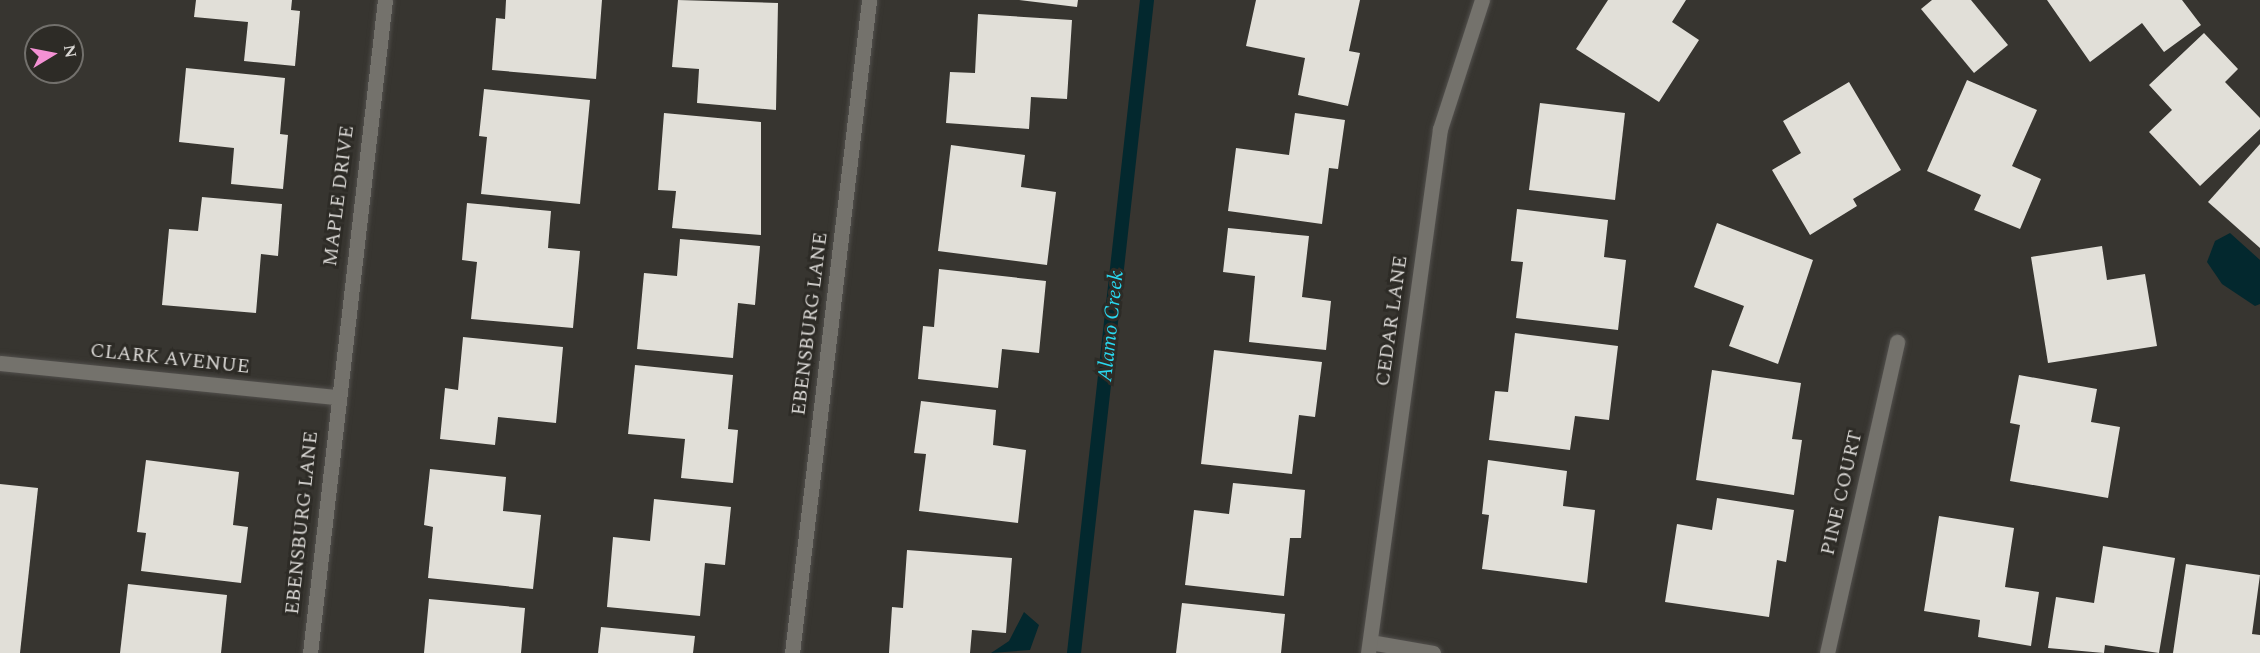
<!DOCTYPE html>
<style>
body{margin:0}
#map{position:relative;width:2260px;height:653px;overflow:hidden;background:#373530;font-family:Spectral,serif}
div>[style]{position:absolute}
.water>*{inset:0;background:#03282e}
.stream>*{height:14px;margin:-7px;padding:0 7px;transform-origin:7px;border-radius:7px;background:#03282e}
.building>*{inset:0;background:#e1dfd8}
.roads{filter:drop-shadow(0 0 2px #52504d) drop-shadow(0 0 2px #52504d)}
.street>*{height:15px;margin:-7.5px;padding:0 7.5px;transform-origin:7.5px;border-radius:7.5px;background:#74726c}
span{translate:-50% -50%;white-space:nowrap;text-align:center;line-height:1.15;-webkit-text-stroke:6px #2d2b26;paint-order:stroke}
.street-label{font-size:20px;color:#d9d7d4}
.water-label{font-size:21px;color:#29d8ef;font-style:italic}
.north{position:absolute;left:24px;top:24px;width:60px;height:60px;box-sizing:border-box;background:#2d2b26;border:2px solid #72706c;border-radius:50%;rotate:80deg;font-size:16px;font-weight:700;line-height:24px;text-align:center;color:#d9d7d4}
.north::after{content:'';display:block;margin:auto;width:21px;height:27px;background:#f491d4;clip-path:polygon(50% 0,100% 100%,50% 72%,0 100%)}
</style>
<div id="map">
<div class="water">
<i style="clip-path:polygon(2230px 233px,2260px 260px,2260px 304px,2255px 306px,2222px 284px,2207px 262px,2215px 241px)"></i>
<i style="clip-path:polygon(1024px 612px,1039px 625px,1030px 650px,991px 653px,1009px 641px)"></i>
</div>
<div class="stream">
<i style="left:1074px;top:653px;width:657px;rotate:-83.62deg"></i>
</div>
<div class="building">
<i style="clip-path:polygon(196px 0,292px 0,291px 10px,300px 11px,295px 66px,244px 61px,248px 22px,194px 17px)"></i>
<i style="clip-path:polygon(506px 0,602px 0,596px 79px,492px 70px,496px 18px,505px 19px)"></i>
<i style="clip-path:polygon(678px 0,778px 3px,776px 110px,697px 103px,699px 69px,672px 67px)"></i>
<i style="clip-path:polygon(1019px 0,1078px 0,1077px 7px)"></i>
<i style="clip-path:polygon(1256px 0,1360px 0,1349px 51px,1360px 53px,1348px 106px,1298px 95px,1305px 58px,1246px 46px)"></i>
<i style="clip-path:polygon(1608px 0,1686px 0,1672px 22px,1699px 40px,1659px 102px,1576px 49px)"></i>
<i style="clip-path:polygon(1932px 0,1971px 0,2008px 45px,1974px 73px,1921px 9px)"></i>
<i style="clip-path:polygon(2047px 0,2182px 0,2201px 25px,2164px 52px,2142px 23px,2090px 62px)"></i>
<i style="clip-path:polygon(978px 14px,1072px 20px,1067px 99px,1031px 97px,1029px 129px,946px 123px,950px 72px,975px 73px)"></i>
<i style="clip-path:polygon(2204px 33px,2238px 69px,2225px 82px,2260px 118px,2260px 129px,2200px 186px,2149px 132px,2172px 110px,2149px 85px)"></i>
<i style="clip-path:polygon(186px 68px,285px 78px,280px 134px,288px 135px,283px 189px,231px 184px,234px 148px,179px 142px)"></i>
<i style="clip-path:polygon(1967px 80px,2037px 110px,2012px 166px,2041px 179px,2020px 229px,1974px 210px,1981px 195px,1927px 171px)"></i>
<i style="clip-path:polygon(1849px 82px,1901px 170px,1853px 199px,1857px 206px,1810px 235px,1772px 170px,1801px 153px,1783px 121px)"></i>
<i style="clip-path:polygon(484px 89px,590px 100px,580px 204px,481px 194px,487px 137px,479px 136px)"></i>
<i style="clip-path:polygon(1540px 103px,1625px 113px,1615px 200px,1529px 190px)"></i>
<i style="clip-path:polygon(664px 113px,761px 122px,761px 235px,672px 228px,676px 191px,658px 190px)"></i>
<i style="clip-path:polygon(1295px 113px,1345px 120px,1338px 169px,1329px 168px,1322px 224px,1228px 211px,1236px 148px,1289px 155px)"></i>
<i style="clip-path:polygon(2260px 144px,2260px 248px,2208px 202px)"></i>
<i style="clip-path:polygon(951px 145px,1025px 155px,1021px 187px,1056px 192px,1047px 265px,938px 251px)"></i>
<i style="clip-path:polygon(202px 197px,282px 204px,278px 256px,261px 254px,256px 313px,162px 305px,169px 229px,198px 231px)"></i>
<i style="clip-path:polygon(467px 203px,551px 211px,548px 248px,580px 251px,573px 328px,471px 319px,477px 262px,462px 260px)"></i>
<i style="clip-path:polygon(1517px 209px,1608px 220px,1604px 257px,1626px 260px,1618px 330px,1516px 318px,1523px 262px,1511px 261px)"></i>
<i style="clip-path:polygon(1717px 223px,1813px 260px,1778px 364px,1729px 346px,1744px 306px,1694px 287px)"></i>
<i style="clip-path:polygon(1228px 228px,1309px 236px,1302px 297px,1331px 301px,1326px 350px,1249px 342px,1255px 276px,1223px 272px)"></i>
<i style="clip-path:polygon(680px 239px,760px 246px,755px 305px,738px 303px,733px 358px,637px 349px,644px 273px,677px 276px)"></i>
<i style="clip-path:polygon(2102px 246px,2107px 280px,2145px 274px,2157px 346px,2048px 363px,2031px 257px)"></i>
<i style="clip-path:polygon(939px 269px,1046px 281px,1039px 353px,1002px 349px,998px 388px,918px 379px,923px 326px,934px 327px)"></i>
<i style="clip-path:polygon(1515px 333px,1618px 346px,1609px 420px,1575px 416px,1570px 450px,1489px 440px,1495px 391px,1508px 392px)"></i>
<i style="clip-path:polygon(463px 337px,563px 347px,556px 423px,498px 417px,495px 445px,440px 439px,445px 388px,458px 390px)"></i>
<i style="clip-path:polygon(1214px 350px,1322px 362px,1315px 417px,1299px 415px,1292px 474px,1201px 464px)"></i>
<i style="clip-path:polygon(635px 365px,733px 375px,728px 429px,738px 430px,733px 483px,681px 478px,685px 439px,628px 434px)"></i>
<i style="clip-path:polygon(1712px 370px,1801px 383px,1792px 439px,1802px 440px,1794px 495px,1696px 480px)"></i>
<i style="clip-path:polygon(2019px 375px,2097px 389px,2091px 422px,2120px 427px,2108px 498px,2010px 481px,2020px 425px,2010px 423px)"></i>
<i style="clip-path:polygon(921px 401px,996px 410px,993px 445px,1026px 450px,1018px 523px,919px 511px,926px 454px,914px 453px)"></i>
<i style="clip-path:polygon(146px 460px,239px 472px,233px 525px,248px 527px,241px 583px,141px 571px,146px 533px,137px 532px)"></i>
<i style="clip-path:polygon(1488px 460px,1567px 471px,1563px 506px,1595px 510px,1587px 583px,1482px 569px,1489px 515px,1482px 514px)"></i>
<i style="clip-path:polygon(430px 469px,506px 477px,503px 511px,541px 515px,533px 589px,428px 578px,433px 527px,424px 525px)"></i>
<i style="clip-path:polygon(1233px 483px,1305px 490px,1301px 538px,1290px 538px,1284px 596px,1185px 585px,1194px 510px,1229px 514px)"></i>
<i style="clip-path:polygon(0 484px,38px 488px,20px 653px,0 653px)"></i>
<i style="clip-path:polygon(1717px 498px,1794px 510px,1786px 562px,1777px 560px,1769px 617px,1665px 602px,1677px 524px,1712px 530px)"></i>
<i style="clip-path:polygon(654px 499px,731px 507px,725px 565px,705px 563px,700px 616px,607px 607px,613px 537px,650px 541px)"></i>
<i style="clip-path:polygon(1939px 516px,2014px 528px,2005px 587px,2039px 592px,2031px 646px,1978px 637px,1980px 620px,1924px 611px)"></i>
<i style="clip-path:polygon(2103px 546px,2175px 558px,2159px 653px,2105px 645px,2104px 653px,2048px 648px,2056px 597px,2094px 603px)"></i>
<i style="clip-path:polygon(907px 550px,1012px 558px,1006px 633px,972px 630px,970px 653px,889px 653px,892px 607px,903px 608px)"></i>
<i style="clip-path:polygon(2186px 564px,2260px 575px,2252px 634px,2260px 635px,2260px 653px,2173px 653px)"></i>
<i style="clip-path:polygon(128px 584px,227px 595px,221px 653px,120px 653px)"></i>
<i style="clip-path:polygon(429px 599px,525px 608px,521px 653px,424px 653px)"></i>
<i style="clip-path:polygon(1182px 603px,1285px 614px,1281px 653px,1176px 653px)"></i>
<i style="clip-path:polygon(601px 627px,695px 636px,693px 653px,598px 653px)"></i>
</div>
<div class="roads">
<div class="street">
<i style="left:0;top:363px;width:337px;rotate:5.8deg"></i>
<i style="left:1370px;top:642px;width:64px;rotate:9.9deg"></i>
<i style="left:310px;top:653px;width:657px;rotate:-83.45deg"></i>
<i style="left:792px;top:653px;width:658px;rotate:-83.27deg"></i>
<i style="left:1368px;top:653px;width:529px;rotate:-82.18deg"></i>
<i style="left:1440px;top:129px;width:136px;rotate:-72deg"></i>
<i style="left:1827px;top:653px;width:319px;rotate:-77.3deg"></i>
</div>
</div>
<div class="street-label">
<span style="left:339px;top:196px;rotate:-83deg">MAPLE DRIVE</span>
<span style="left:1392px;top:321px;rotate:-82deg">CEDAR LANE</span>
<span style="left:810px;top:324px;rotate:-83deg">EBENSBURG LANE</span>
<span style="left:170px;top:359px;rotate:6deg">CLARK AVENUE</span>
<span style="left:1842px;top:493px;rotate:-77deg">PINE COURT</span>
<span style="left:302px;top:523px;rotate:-84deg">EBENSBURG LANE</span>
</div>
<div class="water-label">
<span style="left:1111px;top:326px;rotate:-84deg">Alamo Creek</span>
</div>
<div class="north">N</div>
</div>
